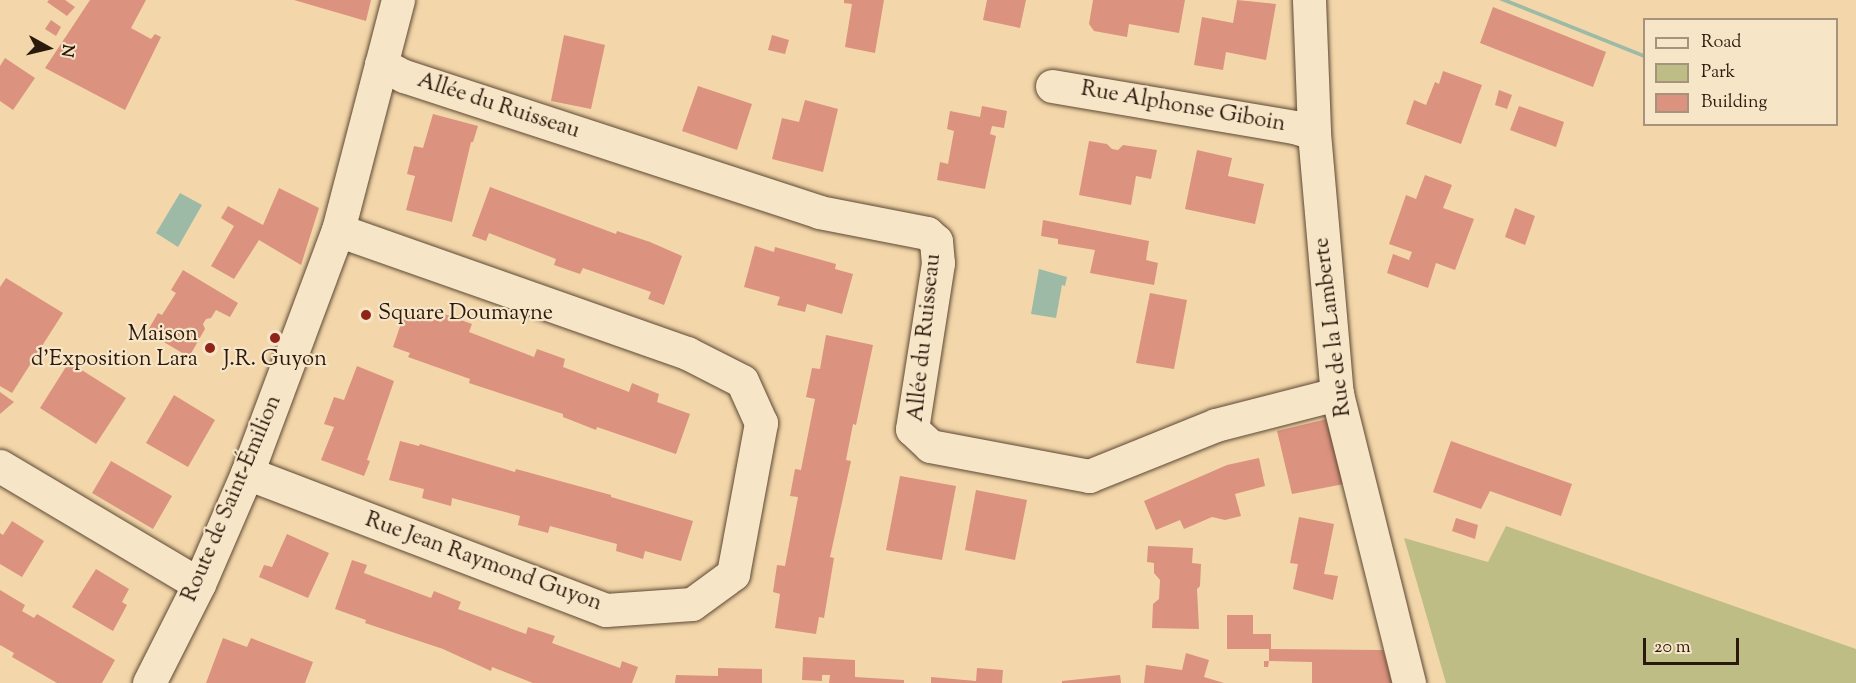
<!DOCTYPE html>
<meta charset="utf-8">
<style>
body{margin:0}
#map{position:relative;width:1856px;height:683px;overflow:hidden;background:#f3d7aa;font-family:"Sorts Mill Goudy",serif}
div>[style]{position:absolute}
.green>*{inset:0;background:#bebd86}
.water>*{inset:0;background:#9cbaa5}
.building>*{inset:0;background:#db927e}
.roads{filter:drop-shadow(0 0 2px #5e4834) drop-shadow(0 0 2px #5e4834)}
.minor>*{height:33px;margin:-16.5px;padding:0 16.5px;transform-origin:16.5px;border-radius:16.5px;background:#f7e5c8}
.dots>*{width:16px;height:16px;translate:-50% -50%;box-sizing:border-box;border:3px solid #f7e5c8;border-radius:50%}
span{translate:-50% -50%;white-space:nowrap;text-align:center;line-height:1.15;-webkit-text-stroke:4.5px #f7e5c8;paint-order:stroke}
.street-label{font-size:22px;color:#2c190d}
.poi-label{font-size:22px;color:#2c190d}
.left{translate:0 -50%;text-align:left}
.right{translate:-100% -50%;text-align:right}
.legend{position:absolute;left:1643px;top:18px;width:195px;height:108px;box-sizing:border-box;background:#f7e5c8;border:2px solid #a6937d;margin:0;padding:8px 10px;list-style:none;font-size:18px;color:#2c190d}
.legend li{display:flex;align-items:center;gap:12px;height:30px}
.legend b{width:30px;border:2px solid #a6937d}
.north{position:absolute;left:18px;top:18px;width:60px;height:60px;-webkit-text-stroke:4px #f7e5c8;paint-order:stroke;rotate:98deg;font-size:16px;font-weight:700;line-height:24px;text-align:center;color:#2c190d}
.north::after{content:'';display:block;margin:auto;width:21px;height:27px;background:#2c190d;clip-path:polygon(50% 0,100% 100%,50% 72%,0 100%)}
.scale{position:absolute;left:1643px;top:638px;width:96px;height:27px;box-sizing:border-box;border:3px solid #2c190d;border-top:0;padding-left:8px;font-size:18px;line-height:21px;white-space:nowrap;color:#2c190d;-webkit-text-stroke:4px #f7e5c8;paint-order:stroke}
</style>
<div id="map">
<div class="green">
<i style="clip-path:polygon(1506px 526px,1856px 649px,1856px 683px,1446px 683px,1404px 538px,1488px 562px)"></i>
</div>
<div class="water">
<i style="clip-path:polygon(1499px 0,1509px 0,1644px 54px,1644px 58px)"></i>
<i style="clip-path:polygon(180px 193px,202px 205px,178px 247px,156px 233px)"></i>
<i style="clip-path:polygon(1039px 269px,1067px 277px,1065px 286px,1062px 285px,1056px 318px,1031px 314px)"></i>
</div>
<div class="building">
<i style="clip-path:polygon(49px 0,65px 0,75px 7px,67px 16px,47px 2px)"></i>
<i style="clip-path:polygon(90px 0,146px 0,131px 28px,151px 39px,155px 34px,161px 37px,125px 110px,45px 68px)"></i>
<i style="clip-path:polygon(294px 0,371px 0,366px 21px)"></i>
<i style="clip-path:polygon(844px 0,884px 0,875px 53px,845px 47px,852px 4px,844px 3px)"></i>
<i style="clip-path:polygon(987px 0,1026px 0,1020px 28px,983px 20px)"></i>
<i style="clip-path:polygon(1093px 0,1185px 0,1179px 33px,1129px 24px,1127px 37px,1094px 31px,1089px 24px)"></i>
<i style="clip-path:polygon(1237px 0,1276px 4px,1266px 60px,1226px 52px,1223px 70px,1194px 65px,1202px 17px,1233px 23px)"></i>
<i style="clip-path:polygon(1493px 7px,1606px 52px,1593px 87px,1480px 43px)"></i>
<i style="clip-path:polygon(51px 20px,61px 27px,56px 36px,45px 29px)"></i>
<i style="clip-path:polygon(564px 35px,605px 45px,591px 109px,551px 101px)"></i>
<i style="clip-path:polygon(772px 35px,789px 40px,785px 54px,768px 50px)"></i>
<i style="clip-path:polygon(5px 58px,35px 78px,13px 110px,0 101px,0 66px)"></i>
<i style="clip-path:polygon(1443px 71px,1482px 85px,1461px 144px,1406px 124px,1414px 100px,1426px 105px,1435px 82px,1439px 84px)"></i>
<i style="clip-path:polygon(698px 86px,752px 104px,737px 150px,682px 131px)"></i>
<i style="clip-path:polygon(1499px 90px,1512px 95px,1507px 109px,1495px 105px)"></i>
<i style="clip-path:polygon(805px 100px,838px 109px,823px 172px,772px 159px,782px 118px,799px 122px)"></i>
<i style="clip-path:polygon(982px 106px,1007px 111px,1004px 128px,992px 126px,990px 134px,996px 136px,985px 189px,937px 180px,940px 162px,948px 164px,954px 131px,947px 129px,950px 111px,980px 117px)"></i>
<i style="clip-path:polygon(1519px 106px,1564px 122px,1556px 147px,1510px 130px)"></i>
<i style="clip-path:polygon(433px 114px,478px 126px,473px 142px,471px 142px,452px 222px,406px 210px,415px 176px,407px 174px,414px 146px,423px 148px)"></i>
<i style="clip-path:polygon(1089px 141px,1107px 144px,1112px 149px,1118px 150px,1123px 145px,1157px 150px,1151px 179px,1136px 176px,1131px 205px,1079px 195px)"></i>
<i style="clip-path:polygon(1197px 150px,1232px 158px,1228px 176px,1264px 184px,1255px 224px,1185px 209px)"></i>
<i style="clip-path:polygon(1425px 175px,1452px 185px,1443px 208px,1474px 219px,1455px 270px,1436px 263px,1428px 288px,1387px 273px,1393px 254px,1409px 260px,1412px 252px,1389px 244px,1406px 195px,1416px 199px)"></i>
<i style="clip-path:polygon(490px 187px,616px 234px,617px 231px,650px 242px,682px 256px,664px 305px,648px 299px,651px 292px,583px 268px,580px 274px,554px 265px,556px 259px,489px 233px,486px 241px,472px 236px)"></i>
<i style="clip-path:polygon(279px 188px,319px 208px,301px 265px,259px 240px,234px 279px,211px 266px,234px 226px,221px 218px,228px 206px,263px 225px)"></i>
<i style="clip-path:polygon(1515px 208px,1535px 216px,1525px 245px,1505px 237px)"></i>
<i style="clip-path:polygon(1043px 220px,1149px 241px,1146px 260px,1158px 263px,1154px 285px,1090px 273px,1095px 250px,1058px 244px,1058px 239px,1041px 236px)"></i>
<i style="clip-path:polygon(755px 246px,774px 252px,775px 247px,836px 264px,835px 269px,853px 274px,842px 314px,807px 304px,805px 312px,777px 305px,780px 297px,744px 287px)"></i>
<i style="clip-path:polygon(183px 270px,238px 303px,230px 317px,216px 310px,211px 318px,206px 319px,203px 324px,205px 329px,189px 357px,147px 332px,158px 313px,162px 315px,176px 293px,171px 290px)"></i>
<i style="clip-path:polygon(6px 278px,63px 313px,12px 393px,0 386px,0 287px)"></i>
<i style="clip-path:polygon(1150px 293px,1187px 300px,1174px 369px,1136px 363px)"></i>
<i style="clip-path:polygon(406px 309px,441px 322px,444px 314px,472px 324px,469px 332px,534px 357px,537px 349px,565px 359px,563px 367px,629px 392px,632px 383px,659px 394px,657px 402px,690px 414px,676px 454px,597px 427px,596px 430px,563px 417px,563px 414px,469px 383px,470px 379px,408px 357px,410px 353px,393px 347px)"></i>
<i style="clip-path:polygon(826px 335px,873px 345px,856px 425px,853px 424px,846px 460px,851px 461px,830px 557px,834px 558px,824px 618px,819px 617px,816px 634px,775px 628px,780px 594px,773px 592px,777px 565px,785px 566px,798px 497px,790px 496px,795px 469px,801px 470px,815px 399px,806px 397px,812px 368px,820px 369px)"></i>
<i style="clip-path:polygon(69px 362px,126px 398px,96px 444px,40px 408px)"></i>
<i style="clip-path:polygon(357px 366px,394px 381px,367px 460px,370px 461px,364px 476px,321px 460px,334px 427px,324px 424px,334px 397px,344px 400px)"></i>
<i style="clip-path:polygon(0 392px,14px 402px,0 414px)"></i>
<i style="clip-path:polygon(174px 395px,215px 420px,188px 467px,146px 443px)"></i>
<i style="clip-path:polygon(1331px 418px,1344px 484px,1292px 494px,1277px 431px)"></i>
<i style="clip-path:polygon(400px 441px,419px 446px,420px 444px,515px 472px,516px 469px,611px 495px,611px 497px,693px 521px,681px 561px,645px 551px,643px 559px,616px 551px,617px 544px,550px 526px,548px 533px,518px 525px,520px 516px,452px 498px,451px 506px,422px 498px,424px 489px,389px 480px)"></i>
<i style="clip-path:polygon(1451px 441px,1572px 484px,1561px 516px,1490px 491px,1481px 509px,1433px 492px)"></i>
<i style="clip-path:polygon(1259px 458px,1265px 486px,1235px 494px,1241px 516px,1225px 520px,1212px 517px,1184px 529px,1180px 520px,1156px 530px,1144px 501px,1227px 465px)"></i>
<i style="clip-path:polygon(111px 461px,172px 496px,153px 529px,92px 493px)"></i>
<i style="clip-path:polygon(900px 476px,956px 486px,942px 560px,886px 550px)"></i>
<i style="clip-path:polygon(976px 490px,1027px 500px,1015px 560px,965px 550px)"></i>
<i style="clip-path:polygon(1299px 517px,1334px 524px,1324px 574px,1338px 576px,1333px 600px,1293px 589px,1298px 564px,1290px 563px)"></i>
<i style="clip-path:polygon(1456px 518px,1478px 525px,1475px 539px,1452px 531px)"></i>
<i style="clip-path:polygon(12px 521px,44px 541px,22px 577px,0 564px,0 533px,3px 535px)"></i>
<i style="clip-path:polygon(287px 534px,329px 553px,308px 598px,259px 577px,264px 565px,272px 567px)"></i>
<i style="clip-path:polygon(1148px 546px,1193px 548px,1192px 563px,1201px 564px,1200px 586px,1197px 589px,1199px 629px,1152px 628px,1153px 604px,1159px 599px,1160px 580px,1154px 573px,1154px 563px,1147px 562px)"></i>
<i style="clip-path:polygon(352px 560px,367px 565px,364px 573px,431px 598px,434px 591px,461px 602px,458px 609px,526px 634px,528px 627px,555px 636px,552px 643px,620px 668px,622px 661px,638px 667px,632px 683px,533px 683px,492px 667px,491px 671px,443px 649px,365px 623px,366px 620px,335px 609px)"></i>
<i style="clip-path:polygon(96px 569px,129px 589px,122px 602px,127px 605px,113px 631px,72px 607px)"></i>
<i style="clip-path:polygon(0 590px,25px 605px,22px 611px,34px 618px,37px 614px,115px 660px,102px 683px,57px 683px,12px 657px,14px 653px,0 645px)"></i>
<i style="clip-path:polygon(1227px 615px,1253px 615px,1253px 634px,1271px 634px,1271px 649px,1383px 650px,1392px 683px,1312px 683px,1312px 662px,1269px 661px,1268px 667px,1264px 667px,1264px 661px,1269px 661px,1269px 649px,1227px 649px)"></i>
<i style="clip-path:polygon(223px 638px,247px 647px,251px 638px,313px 662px,305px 683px,206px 683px)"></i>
<i style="clip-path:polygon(1186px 653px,1209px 660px,1204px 677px,1224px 683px,1144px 683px,1146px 665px,1182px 670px)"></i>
<i style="clip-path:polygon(803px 657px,855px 660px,855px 677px,904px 680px,904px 683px,829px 683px,830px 675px,822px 675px,822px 681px,802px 680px)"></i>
<i style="clip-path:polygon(718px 668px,762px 669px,762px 683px,675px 683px,676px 675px,718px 676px)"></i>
<i style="clip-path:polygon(977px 668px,1003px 670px,1002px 683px,931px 683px,931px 677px,976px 681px)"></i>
<i style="clip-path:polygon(1120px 675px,1121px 683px,1062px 683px,1062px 681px)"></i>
</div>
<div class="roads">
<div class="minor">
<i style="left:1309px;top:0;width:133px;rotate:87.8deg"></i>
<i style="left:1314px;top:133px;width:262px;rotate:85deg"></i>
<i style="left:1337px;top:394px;width:298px;rotate:76deg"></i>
<i style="left:381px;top:64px;width:26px;rotate:28deg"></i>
<i style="left:404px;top:76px;width:437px;rotate:18.1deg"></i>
<i style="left:819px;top:212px;width:110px;rotate:11deg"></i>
<i style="left:927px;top:233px;width:12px;rotate:42deg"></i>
<i style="left:936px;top:241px;width:22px;rotate:85deg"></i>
<i style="left:938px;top:263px;width:168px;rotate:98.9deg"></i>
<i style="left:912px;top:429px;width:25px;rotate:43deg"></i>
<i style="left:930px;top:446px;width:162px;rotate:10.7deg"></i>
<i style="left:1089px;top:476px;width:137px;rotate:-21.9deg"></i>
<i style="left:1216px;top:425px;width:125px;rotate:-14.4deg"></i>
<i style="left:1052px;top:86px;width:245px;rotate:9.6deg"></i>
<i style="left:1294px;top:127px;width:21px;rotate:17deg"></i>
<i style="left:0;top:466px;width:231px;rotate:30.7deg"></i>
<i style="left:247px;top:473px;width:384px;rotate:20.9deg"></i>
<i style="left:606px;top:610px;width:86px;rotate:-4deg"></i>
<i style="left:692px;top:604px;width:51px;rotate:-36.2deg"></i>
<i style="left:733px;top:574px;width:154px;rotate:-79.5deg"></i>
<i style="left:761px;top:423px;width:46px;rotate:-114.3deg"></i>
<i style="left:742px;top:381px;width:62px;rotate:-153deg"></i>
<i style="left:687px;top:353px;width:370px;rotate:-160.6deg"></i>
<i style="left:149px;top:683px;width:111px;rotate:-63.2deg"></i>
<i style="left:199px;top:584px;width:121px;rotate:-66.6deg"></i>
<i style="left:247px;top:473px;width:259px;rotate:-69.5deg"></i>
<i style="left:338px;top:230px;width:238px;rotate:-75.4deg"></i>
</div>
</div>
<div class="dots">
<i style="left:366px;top:315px;background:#8f2418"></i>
<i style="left:275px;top:338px;background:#8f2418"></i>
<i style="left:210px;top:348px;background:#8f2418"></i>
</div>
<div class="street-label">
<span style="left:498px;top:107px;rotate:18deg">Allée du Ruisseau</span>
<span style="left:1183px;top:108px;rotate:10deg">Rue Alphonse Giboin</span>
<span style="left:1334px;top:327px;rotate:-97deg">Rue de la Lamberte</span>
<span style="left:926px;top:338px;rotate:-84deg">Allée du Ruisseau</span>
<span style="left:233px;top:499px;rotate:-67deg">Route de Saint-Émilion</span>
<span style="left:483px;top:563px;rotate:20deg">Rue Jean Raymond Guyon</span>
</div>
<div class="poi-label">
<span class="left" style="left:378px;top:315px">Square Doumayne</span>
<span class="right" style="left:198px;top:348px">Maison<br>d'Exposition Lara</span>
<span style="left:275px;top:361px">J.R. Guyon</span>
</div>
<ul class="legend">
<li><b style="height:8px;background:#f7e5c8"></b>Road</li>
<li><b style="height:16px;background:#bebd86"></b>Park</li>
<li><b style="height:16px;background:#db927e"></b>Building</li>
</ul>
<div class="north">N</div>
<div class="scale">20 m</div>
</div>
